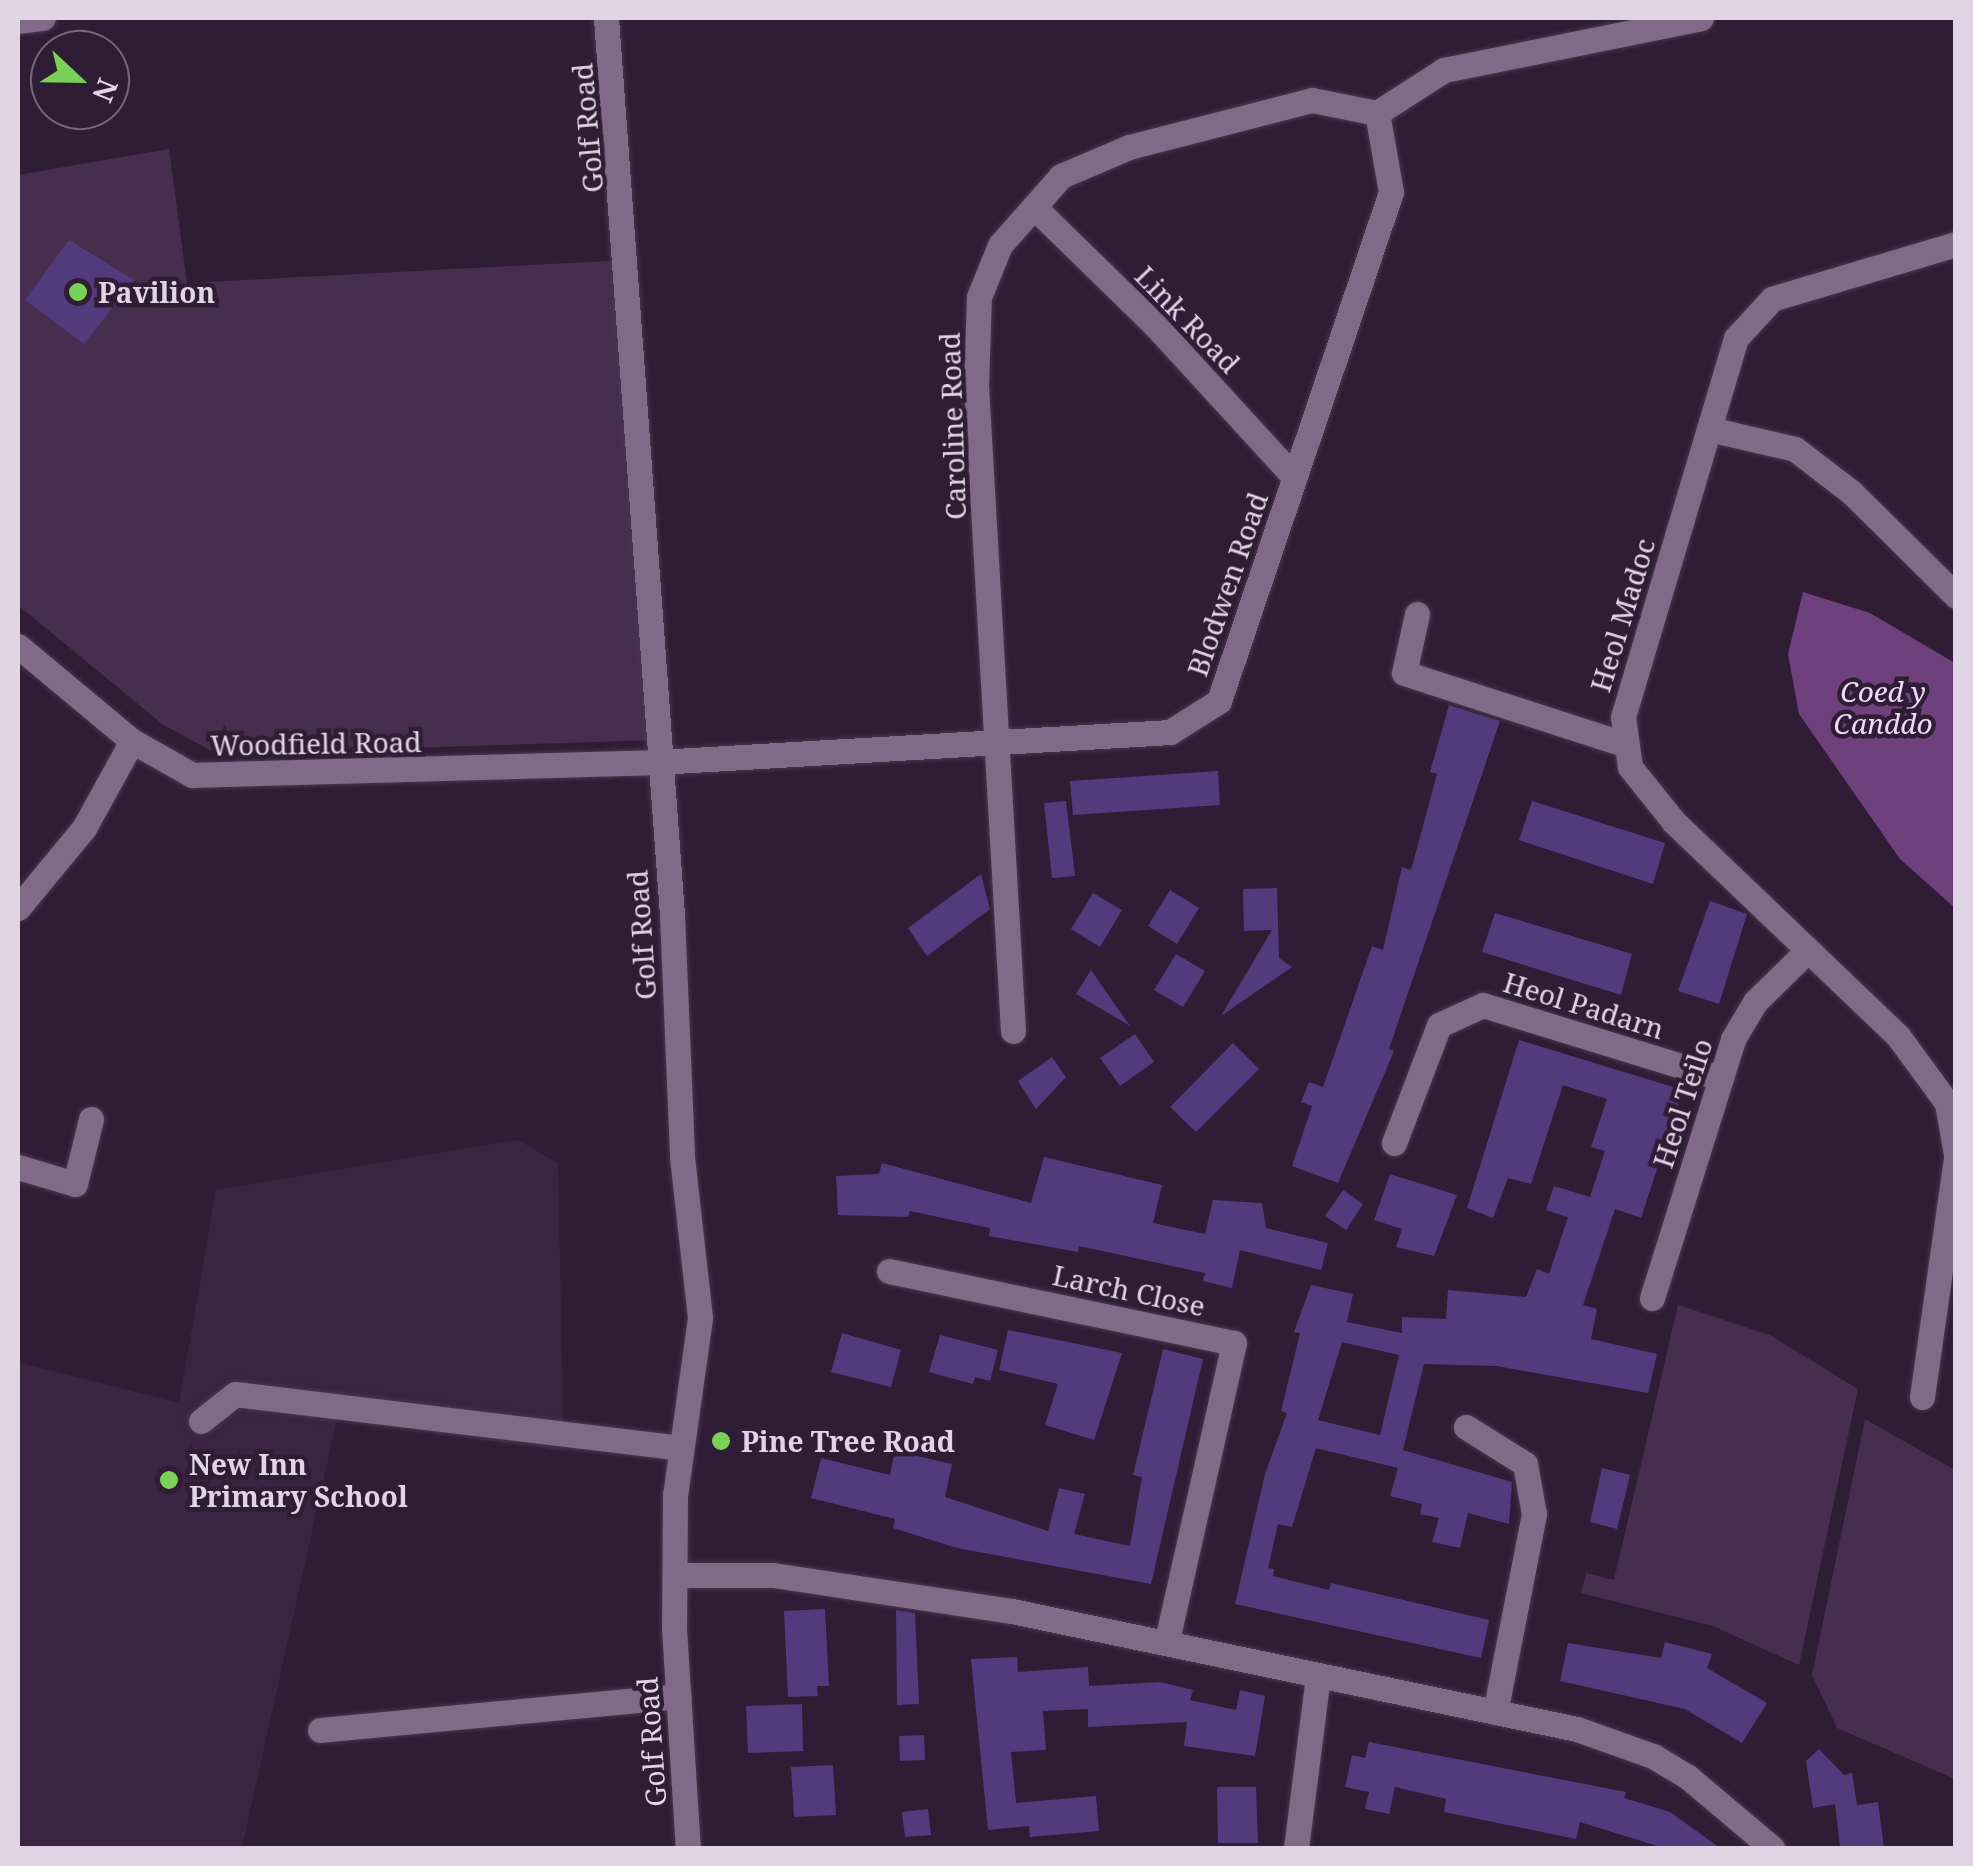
<!DOCTYPE html>
<style>
body{margin:0}
#map{position:relative;width:1973px;height:1866px;overflow:hidden;background:#2f1c35;font-family:"Noto Serif",serif}
div>[style]{position:absolute}
.built>*{inset:0;background:#3b2342}
.green>*{inset:0;background:#472e4f}
.forest>*{inset:0;background:#6e417d}
.building>*{inset:0;background:#523b7d}
.roads{filter:drop-shadow(0 0 2px #47374c) drop-shadow(0 0 2px #47374c)}
.minor>*{height:25px;margin:-12.5px;padding:0 12.5px;transform-origin:12.5px;border-radius:12.5px;background:#816a88}
.tertiary>*{height:25px;margin:-12.5px;padding:0 12.5px;transform-origin:12.5px;border-radius:12.5px;background:#816a88}
.dots>*{width:28px;height:28px;translate:-50% -50%;box-sizing:border-box;border:5px solid #2f1c35;border-radius:50%}
span{translate:-50% -50%;white-space:nowrap;text-align:center;line-height:1.15;-webkit-text-stroke:9px #2f1c35;paint-order:stroke}
.street-label{font-size:28px;color:#e1d4e5}
.poi-label{font-size:28px;color:#e1d4e5;font-weight:700}
.left{translate:0 -50%;text-align:left}
.park-label{font-size:28px;color:#f3d8fc;font-style:italic}
.frame{position:absolute;inset:0;border:20px solid #e1d4e5;pointer-events:none}
.north{position:absolute;left:30px;top:30px;width:100px;height:100px;box-sizing:border-box;background:#2f1c35;border:2px solid #76667b;border-radius:50%;rotate:112deg;font-size:28px;font-weight:700;line-height:40px;text-align:center;color:#e1d4e5}
.north::after{content:'';display:block;margin:auto;width:35px;height:45px;background:#7ad157;clip-path:polygon(50% 0,100% 100%,50% 72%,0 100%)}
</style>
<div id="map">
<div class="built">
<i style="clip-path:polygon(518px 1140px,558px 1163px,564px 1451px,337px 1419px,242px 1848px,18px 1848px,18px 1362px,179px 1403px,216px 1190px)"></i>
</div>
<div class="green">
<i style="clip-path:polygon(169px 149px,187px 283px,627px 260px,656px 740px,217px 754px,162px 724px,18px 605px,18px 175px)"></i>
<i style="clip-path:polygon(1678px 1305px,1770px 1335px,1858px 1389px,1799px 1665px,1713px 1626px,1581px 1593px,1586px 1573px,1614px 1580px)"></i>
<i style="clip-path:polygon(1865px 1419px,1955px 1470px,1955px 1779px,1837px 1728px,1812px 1675px)"></i>
</div>
<div class="forest">
<i style="clip-path:polygon(1803px 592px,1870px 613px,1955px 663px,1955px 908px,1900px 859px,1799px 714px,1788px 654px)"></i>
</div>
<div class="building">
<i style="clip-path:polygon(69px 240px,134px 280px,84px 344px,25px 300px)"></i>
<i style="clip-path:polygon(1449px 705px,1500px 721px,1389px 1049px,1394px 1051px,1338px 1183px,1292px 1166px,1312px 1106px,1301px 1102px,1309px 1082px,1323px 1087px,1372px 946px,1383px 950px,1402px 867px,1411px 870px,1437px 774px,1430px 772px)"></i>
<i style="clip-path:polygon(1218px 771px,1220px 805px,1073px 815px,1070px 781px)"></i>
<i style="clip-path:polygon(1066px 801px,1075px 876px,1052px 878px,1044px 803px)"></i>
<i style="clip-path:polygon(1532px 801px,1665px 843px,1653px 884px,1519px 840px)"></i>
<i style="clip-path:polygon(981px 874px,990px 909px,927px 956px,908px 928px)"></i>
<i style="clip-path:polygon(1277px 888px,1279px 958px,1292px 967px,1221px 1016px,1272px 930px,1244px 931px,1243px 889px)"></i>
<i style="clip-path:polygon(1170px 890px,1199px 908px,1177px 944px,1148px 926px)"></i>
<i style="clip-path:polygon(1093px 893px,1122px 910px,1100px 947px,1071px 929px)"></i>
<i style="clip-path:polygon(1710px 901px,1747px 914px,1719px 1004px,1678px 991px)"></i>
<i style="clip-path:polygon(1495px 913px,1632px 954px,1621px 995px,1482px 952px)"></i>
<i style="clip-path:polygon(1176px 954px,1205px 971px,1183px 1007px,1154px 990px)"></i>
<i style="clip-path:polygon(1091px 970px,1130px 1026px,1076px 994px)"></i>
<i style="clip-path:polygon(1135px 1034px,1154px 1062px,1120px 1086px,1100px 1058px)"></i>
<i style="clip-path:polygon(evenodd,1519px 1040px,1683px 1090px,1641px 1218px,1615px 1209px,1583px 1305px,1597px 1309px,1591px 1339px,1657px 1354px,1648px 1393px,1496px 1366px,1424px 1364px,1403px 1450px,1512px 1482px,1509px 1524px,1468px 1513px,1460px 1548px,1432px 1542px,1439px 1518px,1420px 1514px,1422px 1504px,1390px 1496px,1398px 1468px,1316px 1448px,1292px 1527px,1278px 1524px,1268px 1568px,1274px 1569px,1273px 1576px,1329px 1590px,1331px 1583px,1489px 1620px,1481px 1658px,1235px 1604px,1265px 1474px,1287px 1413px,1281px 1411px,1300px 1333px,1294px 1332px,1311px 1285px,1353px 1294px,1347px 1322px,1402px 1333px,1402px 1317px,1446px 1319px,1448px 1290px,1526px 1297px,1537px 1269px,1549px 1274px,1568px 1217px,1546px 1210px,1554px 1186px,1590px 1197px,1605px 1151px,1591px 1147px,1607px 1099px,1563px 1085px,1531px 1184px,1508px 1178px,1493px 1218px,1467px 1208px,1519px 1040px,1342px 1342px,1399px 1355px,1380px 1435px,1318px 1420px,1342px 1342px)"></i>
<i style="clip-path:polygon(1233px 1043px,1259px 1069px,1196px 1132px,1170px 1107px)"></i>
<i style="clip-path:polygon(1052px 1057px,1066px 1077px,1036px 1109px,1018px 1081px)"></i>
<i style="clip-path:polygon(1044px 1157px,1162px 1185px,1153px 1223px,1205px 1234px,1213px 1200px,1262px 1203px,1266px 1228px,1328px 1243px,1321px 1270px,1240px 1250px,1232px 1288px,1203px 1281px,1205px 1273px,1079px 1246px,1078px 1252px,989px 1236px,990px 1228px,910px 1211px,908px 1217px,838px 1215px,836px 1176px,879px 1174px,882px 1163px,1031px 1203px)"></i>
<i style="clip-path:polygon(1390px 1174px,1457px 1195px,1434px 1256px,1396px 1247px,1402px 1229px,1374px 1220px)"></i>
<i style="clip-path:polygon(1343px 1190px,1363px 1204px,1346px 1230px,1325px 1216px)"></i>
<i style="clip-path:polygon(1008px 1330px,1122px 1353px,1094px 1440px,1045px 1425px,1058px 1384px,999px 1370px)"></i>
<i style="clip-path:polygon(842px 1333px,901px 1350px,891px 1387px,831px 1372px)"></i>
<i style="clip-path:polygon(940px 1335px,998px 1350px,990px 1381px,975px 1377px,973px 1384px,929px 1372px)"></i>
<i style="clip-path:polygon(1163px 1349px,1203px 1359px,1151px 1584px,957px 1548px,893px 1528px,895px 1519px,811px 1498px,821px 1458px,890px 1475px,895px 1451px,952px 1464px,945px 1497px,1048px 1531px,1059px 1488px,1085px 1494px,1074px 1534px,1130px 1546px,1142px 1477px,1133px 1475px)"></i>
<i style="clip-path:polygon(1602px 1468px,1630px 1475px,1617px 1529px,1590px 1522px)"></i>
<i style="clip-path:polygon(825px 1609px,829px 1686px,817px 1686px,818px 1696px,788px 1697px,784px 1611px)"></i>
<i style="clip-path:polygon(896px 1610px,915px 1613px,919px 1704px,897px 1705px)"></i>
<i style="clip-path:polygon(1665px 1642px,1712px 1654px,1707px 1668px,1767px 1703px,1742px 1743px,1685px 1709px,1560px 1681px,1568px 1643px,1661px 1658px)"></i>
<i style="clip-path:polygon(1017px 1657px,1018px 1672px,1088px 1667px,1089px 1686px,1160px 1682px,1193px 1690px,1190px 1700px,1236px 1710px,1240px 1690px,1265px 1696px,1255px 1756px,1184px 1746px,1187px 1722px,1088px 1727px,1088px 1709px,1043px 1711px,1046px 1750px,1011px 1752px,1016px 1803px,1096px 1796px,1099px 1831px,1030px 1837px,1029px 1826px,988px 1830px,971px 1659px)"></i>
<i style="clip-path:polygon(802px 1704px,803px 1751px,748px 1753px,746px 1706px)"></i>
<i style="clip-path:polygon(924px 1735px,925px 1760px,900px 1761px,899px 1736px)"></i>
<i style="clip-path:polygon(1369px 1742px,1626px 1792px,1624px 1798px,1670px 1812px,1720px 1848px,1664px 1848px,1580px 1822px,1576px 1839px,1444px 1812px,1446px 1799px,1395px 1787px,1389px 1814px,1365px 1809px,1369px 1792px,1345px 1787px,1352px 1755px,1365px 1758px)"></i>
<i style="clip-path:polygon(1819px 1749px,1844px 1775px,1852px 1773px,1857px 1805px,1878px 1802px,1884px 1848px,1840px 1848px,1835px 1804px,1813px 1808px,1806px 1761px)"></i>
<i style="clip-path:polygon(833px 1765px,836px 1815px,794px 1817px,791px 1767px)"></i>
<i style="clip-path:polygon(1217px 1787px,1256px 1787px,1258px 1843px,1218px 1843px)"></i>
<i style="clip-path:polygon(928px 1809px,931px 1835px,905px 1837px,902px 1812px)"></i>
</div>
<div class="roads">
<div class="minor">
<i style="left:606px;top:18px;width:899px;rotate:85.79deg"></i>
<i style="left:672px;top:915px;width:242px;rotate:87.6deg"></i>
<i style="left:682px;top:1157px;width:162px;rotate:83.6deg"></i>
<i style="left:700px;top:1318px;width:179px;rotate:98deg"></i>
<i style="left:675px;top:1495px;width:133px;rotate:90.4deg"></i>
<i style="left:674px;top:1628px;width:220px;rotate:86.4deg"></i>
<i style="left:1377px;top:113px;width:80px;rotate:-32.7deg"></i>
<i style="left:1444px;top:70px;width:262px;rotate:-11.4deg"></i>
<i style="left:1034px;top:207px;width:168px;rotate:44.3deg"></i>
<i style="left:1154px;top:324px;width:207px;rotate:47.5deg"></i>
<i style="left:1956px;top:244px;width:192px;rotate:163.4deg"></i>
<i style="left:1772px;top:299px;width:53px;rotate:132.7deg"></i>
<i style="left:1736px;top:338px;width:395px;rotate:106.6deg"></i>
<i style="left:1623px;top:717px;width:50px;rotate:82deg"></i>
<i style="left:1630px;top:767px;width:70px;rotate:51.3deg"></i>
<i style="left:1674px;top:822px;width:310px;rotate:43.7deg"></i>
<i style="left:1898px;top:1036px;width:83px;rotate:53.8deg"></i>
<i style="left:1947px;top:1103px;width:52px;rotate:80deg"></i>
<i style="left:1709px;top:429px;width:88px;rotate:13.1deg"></i>
<i style="left:1795px;top:449px;width:71px;rotate:37.5deg"></i>
<i style="left:1851px;top:492px;width:148px;rotate:44.7deg"></i>
<i style="left:1417px;top:614px;width:60px;rotate:102.4deg"></i>
<i style="left:1404px;top:673px;width:234px;rotate:17.9deg"></i>
<i style="left:18px;top:646px;width:148px;rotate:39.8deg"></i>
<i style="left:132px;top:741px;width:69px;rotate:29.5deg"></i>
<i style="left:192px;top:775px;width:466px;rotate:-1.6deg"></i>
<i style="left:658px;top:762px;width:513px;rotate:-3.35deg"></i>
<i style="left:1170px;top:732px;width:58px;rotate:-32.3deg"></i>
<i style="left:1219px;top:701px;width:537px;rotate:-71.33deg"></i>
<i style="left:1391px;top:192px;width:80px;rotate:-100deg"></i>
<i style="left:18px;top:908px;width:104px;rotate:-50.5deg"></i>
<i style="left:84px;top:828px;width:99px;rotate:-61.1deg"></i>
<i style="left:1013px;top:1031px;width:646px;rotate:-93.28deg"></i>
<i style="left:976px;top:386px;width:89px;rotate:-88.1deg"></i>
<i style="left:979px;top:297px;width:56px;rotate:-68deg"></i>
<i style="left:1000px;top:245px;width:92px;rotate:-48.5deg"></i>
<i style="left:1061px;top:176px;width:74px;rotate:-23.1deg"></i>
<i style="left:1129px;top:147px;width:189px;rotate:-14.4deg"></i>
<i style="left:1312px;top:100px;width:66px;rotate:11.3deg"></i>
<i style="left:1394px;top:1143px;width:126px;rotate:-69.1deg"></i>
<i style="left:1439px;top:1025px;width:48px;rotate:-24.4deg"></i>
<i style="left:1483px;top:1005px;width:249px;rotate:17.1deg"></i>
<i style="left:18px;top:1167px;width:59px;rotate:16.6deg"></i>
<i style="left:75px;top:1184px;width:67px;rotate:-76.2deg"></i>
<i style="left:889px;top:1271px;width:352px;rotate:11.8deg"></i>
<i style="left:1234px;top:1343px;width:304px;rotate:102.7deg"></i>
<i style="left:1652px;top:1298px;width:271px;rotate:-72.6deg"></i>
<i style="left:1733px;top:1039px;width:43px;rotate:-59.3deg"></i>
<i style="left:1755px;top:1002px;width:74px;rotate:-44.5deg"></i>
<i style="left:1922px;top:1397px;width:240px;rotate:-81.9deg"></i>
<i style="left:201px;top:1421px;width:43px;rotate:-38.5deg"></i>
<i style="left:235px;top:1394px;width:449px;rotate:6.9deg"></i>
<i style="left:1466px;top:1427px;width:70px;rotate:32.1deg"></i>
<i style="left:1525px;top:1464px;width:51px;rotate:79.8deg"></i>
<i style="left:1534px;top:1514px;width:202px;rotate:101.1deg"></i>
<i style="left:675px;top:1575px;width:98px"></i>
<i style="left:773px;top:1575px;width:242px;rotate:8.6deg"></i>
<i style="left:1012px;top:1611px;width:577px;rotate:11.8deg"></i>
<i style="left:1577px;top:1729px;width:81px;rotate:19.6deg"></i>
<i style="left:1653px;top:1756px;width:41px;rotate:31deg"></i>
<i style="left:1688px;top:1777px;width:110px;rotate:40.2deg"></i>
<i style="left:320px;top:1730px;width:360px;rotate:-5.4deg"></i>
<i style="left:1296px;top:1848px;width:173px;rotate:-82.7deg"></i>
</div>
<div class="tertiary">
<i style="left:18px;top:21px;width:25px;rotate:-7deg"></i>
</div>
</div>
<div class="dots">
<i style="left:78px;top:292px;background:#7ad157"></i>
<i style="left:721px;top:1441px;background:#7ad157"></i>
<i style="left:169px;top:1480px;background:#7ad157"></i>
</div>
<div class="street-label">
<span style="left:587px;top:128px;rotate:-95deg">Golf Road</span>
<span style="left:1188px;top:319px;rotate:46deg">Link Road</span>
<span style="left:952px;top:426px;rotate:-92deg">Caroline Road</span>
<span style="left:1227px;top:584px;rotate:-71deg">Blodwen Road</span>
<span style="left:1622px;top:615px;rotate:-73deg">Heol Madoc</span>
<span style="left:316px;top:743px;rotate:-1deg">Woodfield Road</span>
<span style="left:641px;top:935px;rotate:-94deg">Golf Road</span>
<span style="left:1584px;top:1005px;rotate:17deg">Heol Padarn</span>
<span style="left:1682px;top:1103px;rotate:-72deg">Heol Teilo</span>
<span style="left:1129px;top:1290px;rotate:12deg">Larch Close</span>
<span style="left:651px;top:1742px;rotate:-94deg">Golf Road</span>
</div>
<div class="poi-label">
<span class="left" style="left:98px;top:292px">Pavilion</span>
<span class="left" style="left:741px;top:1441px">Pine Tree Road</span>
<span class="left" style="left:189px;top:1480px">New Inn<br>Primary School</span>
</div>
<div class="park-label">
<span style="left:1883px;top:707px">Coed y<br>Canddo</span>
</div>
<div class="frame"></div>
<div class="north">N</div>
</div>
